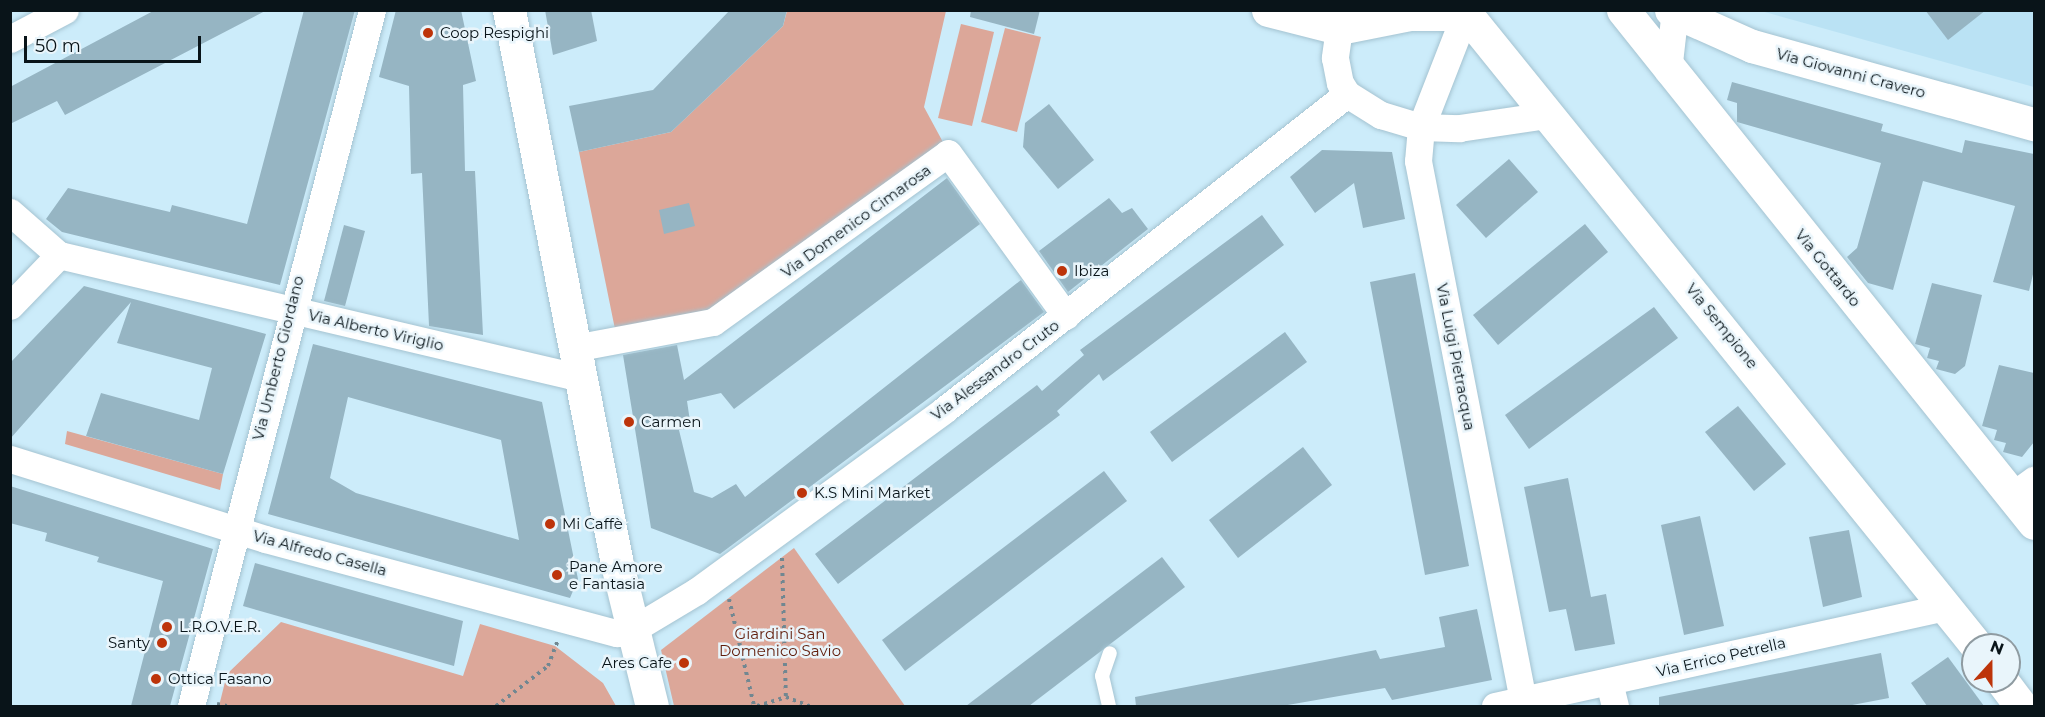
<!DOCTYPE html>
<meta charset="utf-8">
<style>
body{margin:0}
#map{position:relative;width:2045px;height:717px;overflow:hidden;background:#ccecfa;font-family:Montserrat,sans-serif}
div>[style]{position:absolute}
.built>*{inset:0;background:#bae2f4}
.green>*{inset:0;background:#dca799}
.building>*{inset:0;background:#96b5c3}
.path>*{height:4px;margin-top:-2px;transform-origin:0;background:repeating-linear-gradient(90deg,#718791 0 3px,transparent 0 7.5px)}
.roads{filter:drop-shadow(0 0 2px #a4c3d1) drop-shadow(0 0 2px #a4c3d1)}
.service>*{height:14px;margin:-7px;padding:0 7px;transform-origin:7px;border-radius:7px;background:#fff}
.minor>*{height:27px;margin:-13.5px;padding:0 13.5px;transform-origin:13.5px;border-radius:13.5px;background:#fff}
.tertiary>*{height:33px;margin:-16.5px;padding:0 16.5px;transform-origin:16.5px;border-radius:16.5px;background:#fff}
.dots>*{width:16px;height:16px;translate:-50% -50%;box-sizing:border-box;border:3px solid #e9f5fb;border-radius:50%}
span{translate:-50% -50%;white-space:nowrap;text-align:center;line-height:1.15;-webkit-text-stroke:5px #e9f5fb;paint-order:stroke}
.poi-label{font-size:15px;color:#091419}
.left{translate:0 -50%;text-align:left}
.right{translate:-100% -50%;text-align:right}
.street-label{font-size:15px;color:#091419}
.park-label{font-size:15px;color:#611d0b}
.frame{position:absolute;inset:0;border:12px solid #091419;pointer-events:none}
.north{position:absolute;left:1961px;top:633px;width:60px;height:60px;box-sizing:border-box;background:#e9f5fb;border:2px solid #8f9ba1;border-radius:50%;rotate:21deg;font-size:16px;font-weight:700;line-height:24px;text-align:center;color:#091419}
.north::after{content:'';display:block;margin:auto;width:21px;height:27px;background:#bd340a;clip-path:polygon(50% 0,100% 100%,50% 72%,0 100%)}
.scale{position:absolute;left:24px;top:36px;width:177px;height:27px;box-sizing:border-box;border:3px solid #091419;border-top:0;padding-left:8px;font-size:18px;line-height:21px;white-space:nowrap;color:#091419;-webkit-text-stroke:4px #e9f5fb;paint-order:stroke}
</style>
<div id="map">
<div class="built">
<i style="clip-path:polygon(1761px 11px,2034px 11px,2034px 87px)"></i>
</div>
<div class="green">
<i style="clip-path:polygon(787px 11px,946px 11px,924px 107px,951px 157px,713px 322px,617px 339px,579px 152px,671px 132px,783px 26px)"></i>
<i style="clip-path:polygon(961px 24px,994px 32px,972px 126px,938px 118px)"></i>
<i style="clip-path:polygon(1005px 28px,1041px 37px,1017px 132px,981px 122px)"></i>
<i style="clip-path:polygon(67px 431px,223px 474px,220px 490px,65px 444px)"></i>
<i style="clip-path:polygon(794px 548px,905px 706px,674px 706px,661px 650px)"></i>
<i style="clip-path:polygon(281px 622px,463px 676px,480px 624px,555px 646px,603px 683px,616px 706px,219px 706px,227px 674px)"></i>
</div>
<div class="building">
<i style="clip-path:polygon(155px 10px,267px 10px,65px 115px,57px 101px,10px 124px,10px 87px)"></i>
<i style="clip-path:polygon(304px 10px,355px 10px,280px 285px,62px 232px,46px 219px,68px 188px,170px 212px,172px 205px,247px 224px)"></i>
<i style="clip-path:polygon(396px 10px,461px 10px,476px 81px,463px 85px,465px 171px,475px 171px,483px 335px,429px 326px,422px 173px,411px 174px,409px 86px,379px 77px)"></i>
<i style="clip-path:polygon(545px 10px,591px 10px,597px 41px,553px 55px)"></i>
<i style="clip-path:polygon(730px 10px,787px 10px,783px 26px,671px 132px,579px 152px,569px 106px,653px 90px)"></i>
<i style="clip-path:polygon(971px 10px,1040px 10px,1034px 34px,970px 17px)"></i>
<i style="clip-path:polygon(1925px 10px,1986px 10px,1948px 40px)"></i>
<i style="clip-path:polygon(1732px 82px,1883px 124px,1881px 131px,1962px 153px,1965px 140px,2034px 154px,2034px 270px,2029px 291px,1993px 282px,2015px 206px,1923px 181px,1893px 290px,1868px 283px,1847px 257px,1857px 248px,1881px 163px,1737px 122px,1737px 103px,1727px 100px)"></i>
<i style="clip-path:polygon(1049px 104px,1094px 160px,1058px 189px,1023px 147px,1025px 123px)"></i>
<i style="clip-path:polygon(1322px 150px,1392px 152px,1405px 219px,1363px 228px,1354px 183px,1315px 213px,1290px 177px)"></i>
<i style="clip-path:polygon(1509px 159px,1538px 192px,1486px 238px,1456px 205px)"></i>
<i style="clip-path:polygon(947px 178px,980px 224px,734px 409px,721px 393px,687px 401px,691px 428px,679px 430px,694px 492px,712px 498px,736px 484px,745px 497px,1021px 280px,1044px 312px,720px 554px,651px 528px,623px 355px,677px 345px,684px 380px)"></i>
<i style="clip-path:polygon(1109px 198px,1122px 213px,1132px 208px,1148px 229px,1068px 292px,1039px 251px)"></i>
<i style="clip-path:polygon(689px 203px,695px 226px,664px 234px,659px 210px)"></i>
<i style="clip-path:polygon(1262px 215px,1284px 245px,1103px 381px,1099px 374px,1057px 411px,1060px 415px,838px 584px,815px 554px,1037px 385px,1042px 391px,1084px 355px,1080px 350px)"></i>
<i style="clip-path:polygon(1585px 224px,1608px 252px,1498px 345px,1473px 315px)"></i>
<i style="clip-path:polygon(344px 225px,365px 231px,345px 306px,324px 301px)"></i>
<i style="clip-path:polygon(1415px 273px,1469px 566px,1425px 575px,1370px 282px)"></i>
<i style="clip-path:polygon(1932px 283px,1982px 295px,1965px 366px,1955px 374px,1936px 369px,1939px 361px,1927px 358px,1930px 348px,1915px 344px)"></i>
<i style="clip-path:polygon(84px 286px,266px 334px,223px 474px,86px 436px,101px 393px,199px 420px,212px 368px,117px 343px,131px 302px,10px 439px,10px 363px)"></i>
<i style="clip-path:polygon(1654px 307px,1678px 338px,1529px 449px,1505px 415px)"></i>
<i style="clip-path:polygon(1285px 332px,1307px 362px,1172px 462px,1150px 432px)"></i>
<i style="clip-path:polygon(evenodd,313px 344px,542px 402px,578px 579px,570px 598px,268px 514px,313px 344px,348px 397px,501px 440px,519px 540px,356px 493px,330px 478px,348px 397px)"></i>
<i style="clip-path:polygon(1999px 365px,2034px 373px,2034px 442px,2022px 457px,2003px 452px,2006px 443px,1994px 440px,1997px 430px,1982px 426px)"></i>
<i style="clip-path:polygon(1738px 406px,1786px 464px,1754px 491px,1705px 432px)"></i>
<i style="clip-path:polygon(1303px 447px,1332px 485px,1238px 558px,1209px 520px)"></i>
<i style="clip-path:polygon(1104px 471px,1127px 501px,905px 671px,882px 640px)"></i>
<i style="clip-path:polygon(1568px 478px,1591px 597px,1606px 594px,1615px 644px,1575px 651px,1566px 609px,1549px 612px,1524px 487px)"></i>
<i style="clip-path:polygon(10px 486px,213px 549px,170px 706px,131px 706px,163px 581px,97px 562px,99px 557px,45px 541px,47px 533px,10px 523px)"></i>
<i style="clip-path:polygon(1700px 516px,1724px 626px,1684px 635px,1661px 525px)"></i>
<i style="clip-path:polygon(1849px 530px,1862px 597px,1823px 607px,1809px 537px)"></i>
<i style="clip-path:polygon(1162px 557px,1185px 587px,1029px 706px,966px 706px)"></i>
<i style="clip-path:polygon(255px 563px,463px 621px,454px 666px,243px 606px)"></i>
<i style="clip-path:polygon(1477px 609px,1492px 680px,1392px 700px,1385px 688px,1282px 706px,1136px 706px,1135px 697px,1376px 650px,1380px 659px,1445px 647px,1439px 617px)"></i>
<i style="clip-path:polygon(1881px 653px,1889px 698px,1847px 706px,1659px 706px,1659px 697px)"></i>
<i style="clip-path:polygon(1948px 657px,1984px 706px,1927px 706px,1911px 683px)"></i>
</div>
<div class="path">
<i style="left:782px;top:558px;width:139px;rotate:88.4deg"></i>
<i style="left:786px;top:697px;width:26px;rotate:21deg"></i>
<i style="left:729px;top:599px;width:110px;rotate:76.8deg"></i>
<i style="left:217px;top:704px;width:10px;rotate:11deg"></i>
<i style="left:496px;top:706px;width:66px;rotate:-37.6deg"></i>
<i style="left:548px;top:666px;width:26px;rotate:-69deg"></i>
<i style="left:757px;top:706px;width:30px;rotate:-17deg"></i>
</div>
<div class="roads">
<div class="service">
<i style="left:1109px;top:706px;width:31px;rotate:-103deg"></i>
<i style="left:1102px;top:676px;width:24px;rotate:-71deg"></i>
</div>
<div class="minor">
<i style="left:1465px;top:14px;width:121px;rotate:111.3deg"></i>
<i style="left:1421px;top:127px;width:34px;rotate:95deg"></i>
<i style="left:1418px;top:161px;width:555px;rotate:78.99deg"></i>
<i style="left:1339px;top:28px;width:30px;rotate:98deg"></i>
<i style="left:1335px;top:58px;width:25px;rotate:79deg"></i>
<i style="left:1340px;top:83px;width:13px;rotate:58deg"></i>
<i style="left:1347px;top:94px;width:40px;rotate:32deg"></i>
<i style="left:1381px;top:115px;width:42px;rotate:16.7deg"></i>
<i style="left:1421px;top:127px;width:38px;rotate:2deg"></i>
<i style="left:1459px;top:128px;width:89px;rotate:-8.4deg"></i>
<i style="left:10px;top:39px;width:62px;rotate:-27.8deg"></i>
<i style="left:1668px;top:71px;width:61px;rotate:-83.5deg"></i>
<i style="left:10px;top:212px;width:65px;rotate:41.3deg"></i>
<i style="left:59px;top:255px;width:536px;rotate:13.26deg"></i>
<i style="left:10px;top:306px;width:71px;rotate:-46.1deg"></i>
<i style="left:574px;top:348px;width:141px;rotate:-10.6deg"></i>
<i style="left:713px;top:322px;width:289px;rotate:-35.7deg"></i>
<i style="left:948px;top:153px;width:201px;rotate:54.1deg"></i>
<i style="left:10px;top:459px;width:267px;rotate:17.4deg"></i>
<i style="left:265px;top:539px;width:364px;rotate:15deg"></i>
<i style="left:617px;top:633px;width:15px;rotate:-11deg"></i>
<i style="left:632px;top:630px;width:76px;rotate:-31deg"></i>
<i style="left:697px;top:591px;width:306px;rotate:-36.2deg"></i>
<i style="left:944px;top:410px;width:512px;rotate:-38.1deg"></i>
<i style="left:2013px;top:495px;width:26px;rotate:-36deg"></i>
<i style="left:1609px;top:682px;width:25px;rotate:76deg"></i>
<i style="left:191px;top:706px;width:719px;rotate:-75.42deg"></i>
<i style="left:1495px;top:706px;width:463px;rotate:-12.4deg"></i>
</div>
<div class="tertiary">
<i style="left:509px;top:10px;width:564px;rotate:78.97deg"></i>
<i style="left:617px;top:564px;width:146px;rotate:76.2deg"></i>
<i style="left:1268px;top:10px;width:73px;rotate:14.2deg"></i>
<i style="left:1339px;top:28px;width:72px;rotate:-11.2deg"></i>
<i style="left:1410px;top:14px;width:55px"></i>
<i style="left:1463px;top:10px;width:816px;rotate:51.07deg"></i>
<i style="left:1623px;top:10px;width:657px;rotate:51.3deg"></i>
<i style="left:1671px;top:10px;width:89px;rotate:24deg"></i>
<i style="left:1752px;top:46px;width:293px;rotate:15.5deg"></i>
<i style="left:2002px;top:681px;width:31px;rotate:53deg"></i>
</div>
</div>
<div class="dots">
<i style="left:428px;top:33px;background:#bd340a"></i>
<i style="left:1062px;top:271px;background:#bd340a"></i>
<i style="left:629px;top:422px;background:#bd340a"></i>
<i style="left:802px;top:493px;background:#bd340a"></i>
<i style="left:550px;top:524px;background:#bd340a"></i>
<i style="left:557px;top:575px;background:#bd340a"></i>
<i style="left:167px;top:627px;background:#bd340a"></i>
<i style="left:162px;top:643px;background:#bd340a"></i>
<i style="left:684px;top:663px;background:#bd340a"></i>
<i style="left:156px;top:679px;background:#bd340a"></i>
</div>
<div class="poi-label">
<span class="left" style="left:440px;top:33px">Coop Respighi</span>
<span class="left" style="left:1074px;top:271px">Ibiza</span>
<span class="left" style="left:641px;top:422px">Carmen</span>
<span class="left" style="left:814px;top:493px">K.S Mini Market</span>
<span class="left" style="left:562px;top:524px">Mi Caffè</span>
<span class="left" style="left:569px;top:575px">Pane Amore<br>e Fantasia</span>
<span class="left" style="left:179px;top:627px">L.R.O.V.E.R.</span>
<span class="right" style="left:150px;top:643px">Santy</span>
<span class="right" style="left:672px;top:663px">Ares Cafe</span>
<span class="left" style="left:168px;top:679px">Ottica Fasano</span>
</div>
<div class="street-label">
<span style="left:1851px;top:73px;rotate:15deg">Via Giovanni Cravero</span>
<span style="left:856px;top:221px;rotate:-36deg">Via Domenico Cimarosa</span>
<span style="left:1828px;top:268px;rotate:51deg">Via Gottardo</span>
<span style="left:1722px;top:326px;rotate:51deg">Via Sempione</span>
<span style="left:376px;top:330px;rotate:13deg">Via Alberto Viriglio</span>
<span style="left:1456px;top:357px;rotate:79deg">Via Luigi Pietracqua</span>
<span style="left:278px;top:358px;rotate:-76deg">Via Umberto Giordano</span>
<span style="left:995px;top:370px;rotate:-37deg">Via Alessandro Cruto</span>
<span style="left:320px;top:553px;rotate:15deg">Via Alfredo Casella</span>
<span style="left:1721px;top:657px;rotate:-13deg">Via Errico Petrella</span>
</div>
<div class="park-label">
<span style="left:780px;top:642px">Giardini San<br>Domenico Savio</span>
</div>
<div class="frame"></div>
<div class="north">N</div>
<div class="scale">50 m</div>
</div>
